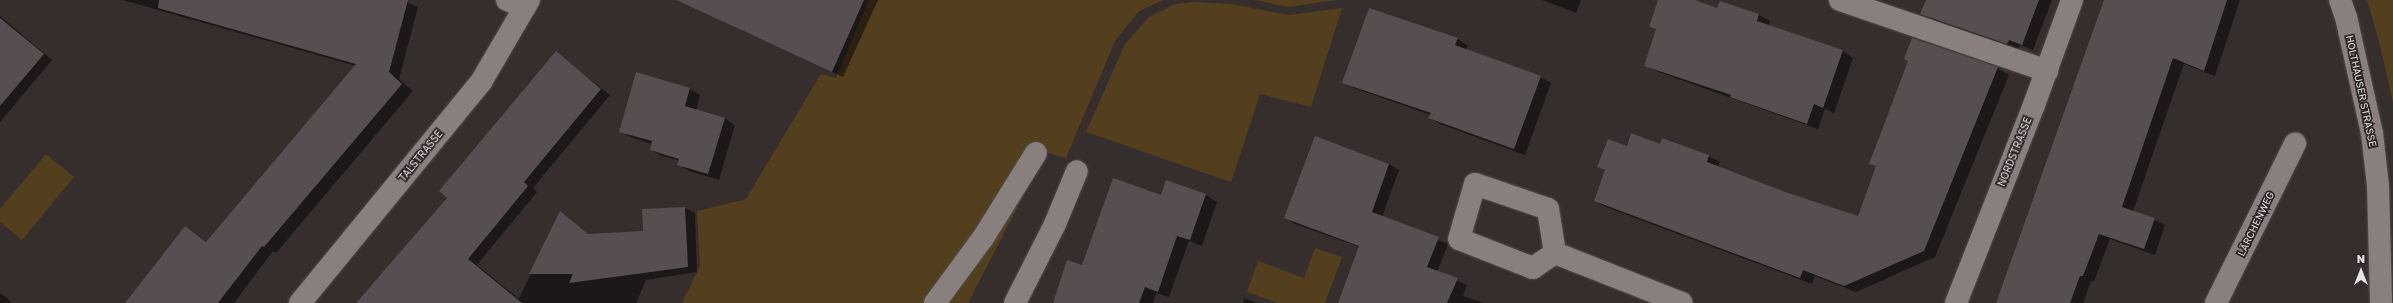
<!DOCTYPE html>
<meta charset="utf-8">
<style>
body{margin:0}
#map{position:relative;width:2393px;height:303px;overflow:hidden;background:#352e2d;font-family:"Golos Text",sans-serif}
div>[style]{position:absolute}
.green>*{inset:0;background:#533f1e}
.shadow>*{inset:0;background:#0007}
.building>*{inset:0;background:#564e50}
.roads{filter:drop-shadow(0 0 1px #524b4a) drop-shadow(0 0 1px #524b4a)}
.minor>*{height:22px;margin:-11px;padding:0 11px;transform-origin:11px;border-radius:11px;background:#887f7e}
span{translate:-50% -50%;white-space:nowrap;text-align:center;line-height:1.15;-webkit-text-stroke:3.5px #2b2423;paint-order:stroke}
.street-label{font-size:10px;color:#e7e2e2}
.north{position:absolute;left:2341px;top:251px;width:40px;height:40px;-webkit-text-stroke:3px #2b2423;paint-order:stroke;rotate:0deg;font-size:11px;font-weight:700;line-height:16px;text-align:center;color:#e7e2e2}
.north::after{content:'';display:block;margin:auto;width:14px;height:18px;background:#e7e2e2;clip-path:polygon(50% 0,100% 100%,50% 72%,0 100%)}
</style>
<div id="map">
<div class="green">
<i style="clip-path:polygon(869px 0,1163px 0,1139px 11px,1115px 41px,1066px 158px,1046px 152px,968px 303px,682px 303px,700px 266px,697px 211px,746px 199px,821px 74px,836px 78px)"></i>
<i style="clip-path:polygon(1255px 0,1336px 0,1288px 7px)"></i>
<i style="clip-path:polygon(2367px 0,2393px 0,2393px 103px,2381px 49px)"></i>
<i style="clip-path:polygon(1194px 2px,1231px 4px,1289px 15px,1342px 8px,1311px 107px,1260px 94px,1231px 182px,1086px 132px,1125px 44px,1149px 17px,1176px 4px)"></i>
<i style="clip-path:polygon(46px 154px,74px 177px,22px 240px,0 222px,0 209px)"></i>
<i style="clip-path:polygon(1315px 248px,1342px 257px,1325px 303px,1278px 303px,1247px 292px,1258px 261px,1304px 278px)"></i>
</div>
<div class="shadow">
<i style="clip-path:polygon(123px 0,403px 0,418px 7px,399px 79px,413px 91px,276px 253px,273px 251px,234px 303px,125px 303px,185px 227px,207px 242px,356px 66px)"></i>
<i style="clip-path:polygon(676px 0,878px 0,843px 77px)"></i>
<i style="clip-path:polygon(1542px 0,1581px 0,1576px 13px)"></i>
<i style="clip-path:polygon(1682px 0,1692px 0,1718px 9px,1720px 2px,1759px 15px,1770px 21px,1768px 26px,1843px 51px,1853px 58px,1834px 113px,1825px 109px,1818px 129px,1656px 71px,1645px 65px,1657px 30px,1650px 26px)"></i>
<i style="clip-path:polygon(1927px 0,2052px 0,2033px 50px,2020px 45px,2018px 50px,1933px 20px,1922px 14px)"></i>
<i style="clip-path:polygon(2109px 0,2240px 0,2215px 76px,2184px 64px,2133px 211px,2165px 225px,2155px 255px,2110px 239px,2094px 282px,2091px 281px,2083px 303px,1996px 303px)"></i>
<i style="clip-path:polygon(1369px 9px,1458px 39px,1468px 46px,1466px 50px,1540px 77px,1551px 83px,1525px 155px,1440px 124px,1430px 118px,1431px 115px,1354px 88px,1344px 82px)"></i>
<i style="clip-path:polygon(0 16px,52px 60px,0 122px)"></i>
<i style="clip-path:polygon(556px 53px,610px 95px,533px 188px,537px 192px,477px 265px,519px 299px,560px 213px,590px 235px,644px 232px,643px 210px,685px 208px,695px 213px,697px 272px,646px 280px,636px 303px,356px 303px,448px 198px)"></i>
<i style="clip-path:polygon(1997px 68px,2009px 75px,1935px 257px,1856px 292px,1815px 276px,1812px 284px,1606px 207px,1595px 201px,1606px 171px,1599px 167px,1628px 147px,1661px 145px,1708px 156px,1720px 162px,1718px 167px,1788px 194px,1858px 217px,1877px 167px,1871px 163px)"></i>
<i style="clip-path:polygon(690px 89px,700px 95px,696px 111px,724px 118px,735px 125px,719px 180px,689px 171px,679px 165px,680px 161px,662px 156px,651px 150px,652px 144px,631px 137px,620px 131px)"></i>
<i style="clip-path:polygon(1315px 138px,1389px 164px,1399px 170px,1382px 217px,1448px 244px,1437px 272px,1467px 285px,1463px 296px,1484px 303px,1390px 303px,1360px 247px,1295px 224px,1286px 218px)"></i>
<i style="clip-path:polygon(1167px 181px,1206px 195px,1217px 202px,1202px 246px,1189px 241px,1169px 297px,1156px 293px,1153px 303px,1054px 303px,1083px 266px,1162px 196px)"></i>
<i style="clip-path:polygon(0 293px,6px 297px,11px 303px,0 303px)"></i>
<i style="clip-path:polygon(1244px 298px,1257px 303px,1243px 303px)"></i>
</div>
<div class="building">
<i style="clip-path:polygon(159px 0,408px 0,389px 72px,402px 84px,264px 247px,262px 246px,218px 303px,125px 303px,185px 226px,206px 242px,356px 64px,158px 8px)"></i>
<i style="clip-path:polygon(676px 0,864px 0,832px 72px)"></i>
<i style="clip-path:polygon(1658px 0,1695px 0,1717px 8px,1720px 1px,1759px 14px,1757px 21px,1843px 50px,1823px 108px,1814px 104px,1807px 124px,1730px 97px,1731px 95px,1644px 66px,1656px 29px,1649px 27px)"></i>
<i style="clip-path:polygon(1926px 0,2039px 0,2022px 45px,2009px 40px,2007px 44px,1920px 14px)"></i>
<i style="clip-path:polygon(2104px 0,2227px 0,2204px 71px,2173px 58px,2122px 207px,2155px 218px,2144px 249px,2099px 234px,2083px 276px,2080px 276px,2070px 303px,1996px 303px)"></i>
<i style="clip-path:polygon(1369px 8px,1458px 38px,1455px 45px,1541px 76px,1514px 149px,1428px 118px,1431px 113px,1342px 83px)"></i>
<i style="clip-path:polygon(0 18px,44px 54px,0 106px)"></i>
<i style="clip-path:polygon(1912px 38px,1998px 67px,1924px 251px,1844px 286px,1803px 270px,1800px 278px,1594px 201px,1605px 170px,1597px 167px,1608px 139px,1627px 146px,1631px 133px,1660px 144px,1662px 138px,1709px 155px,1707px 162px,1788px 193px,1858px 216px,1876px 166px,1869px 164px,1908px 61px,1904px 59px)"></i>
<i style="clip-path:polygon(556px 51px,601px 89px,524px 182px,528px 186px,468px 259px,522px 303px,356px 303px,447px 198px,439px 191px)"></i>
<i style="clip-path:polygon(636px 72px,690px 88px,685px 106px,725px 118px,708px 174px,677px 165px,679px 159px,650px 150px,652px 141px,619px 132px)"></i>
<i style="clip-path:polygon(1315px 136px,1389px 164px,1372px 212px,1439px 237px,1427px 267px,1458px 278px,1447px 303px,1338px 303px,1359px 246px,1284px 218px)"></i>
<i style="clip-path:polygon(1113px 178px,1161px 195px,1166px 180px,1206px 194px,1190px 240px,1177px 236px,1158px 292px,1145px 287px,1139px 303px,1053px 303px,1067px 260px,1082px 265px)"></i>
<i style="clip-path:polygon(685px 207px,688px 267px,569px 283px,573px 274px,529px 274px,560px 211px,588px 234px,643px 231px,642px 209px)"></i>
</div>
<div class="roads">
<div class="minor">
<i style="left:507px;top:0;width:19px;rotate:21deg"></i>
<i style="left:1840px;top:0;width:219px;rotate:18.9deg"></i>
<i style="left:2340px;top:0;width:18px;rotate:71deg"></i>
<i style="left:2346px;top:17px;width:119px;rotate:77.4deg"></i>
<i style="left:2372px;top:133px;width:53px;rotate:83.5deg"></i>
<i style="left:2378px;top:186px;width:117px;rotate:88.5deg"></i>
<i style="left:1475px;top:184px;width:77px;rotate:18.9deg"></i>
<i style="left:1548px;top:209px;width:45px;rotate:81deg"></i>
<i style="left:1555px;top:253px;width:27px;rotate:146deg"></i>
<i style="left:1533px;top:268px;width:79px;rotate:-158.6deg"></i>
<i style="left:1459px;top:239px;width:57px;rotate:-73.8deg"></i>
<i style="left:1555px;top:253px;width:136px;rotate:21.5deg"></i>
<i style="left:300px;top:303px;width:286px;rotate:-50.7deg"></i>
<i style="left:481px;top:82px;width:95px;rotate:-59.7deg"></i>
<i style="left:935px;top:303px;width:81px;rotate:-53.6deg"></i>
<i style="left:983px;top:238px;width:100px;rotate:-58.1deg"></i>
<i style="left:1015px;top:303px;width:89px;rotate:-63.1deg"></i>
<i style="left:1055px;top:224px;width:57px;rotate:-67.5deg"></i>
<i style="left:1956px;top:303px;width:213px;rotate:-68.5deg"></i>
<i style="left:2034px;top:105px;width:112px;rotate:-70.1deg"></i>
<i style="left:2216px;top:303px;width:178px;rotate:-63.6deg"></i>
</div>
</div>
<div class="street-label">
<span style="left:2361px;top:91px;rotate:78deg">HOLTHAUSER STRASSE</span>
<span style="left:2015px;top:152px;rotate:-68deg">NORDSTRASSE</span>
<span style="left:421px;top:156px;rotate:-51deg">TALSTRASSE</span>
<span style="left:2256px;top:224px;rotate:-64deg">LÄRCHENWEG</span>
</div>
<div class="north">N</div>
</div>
